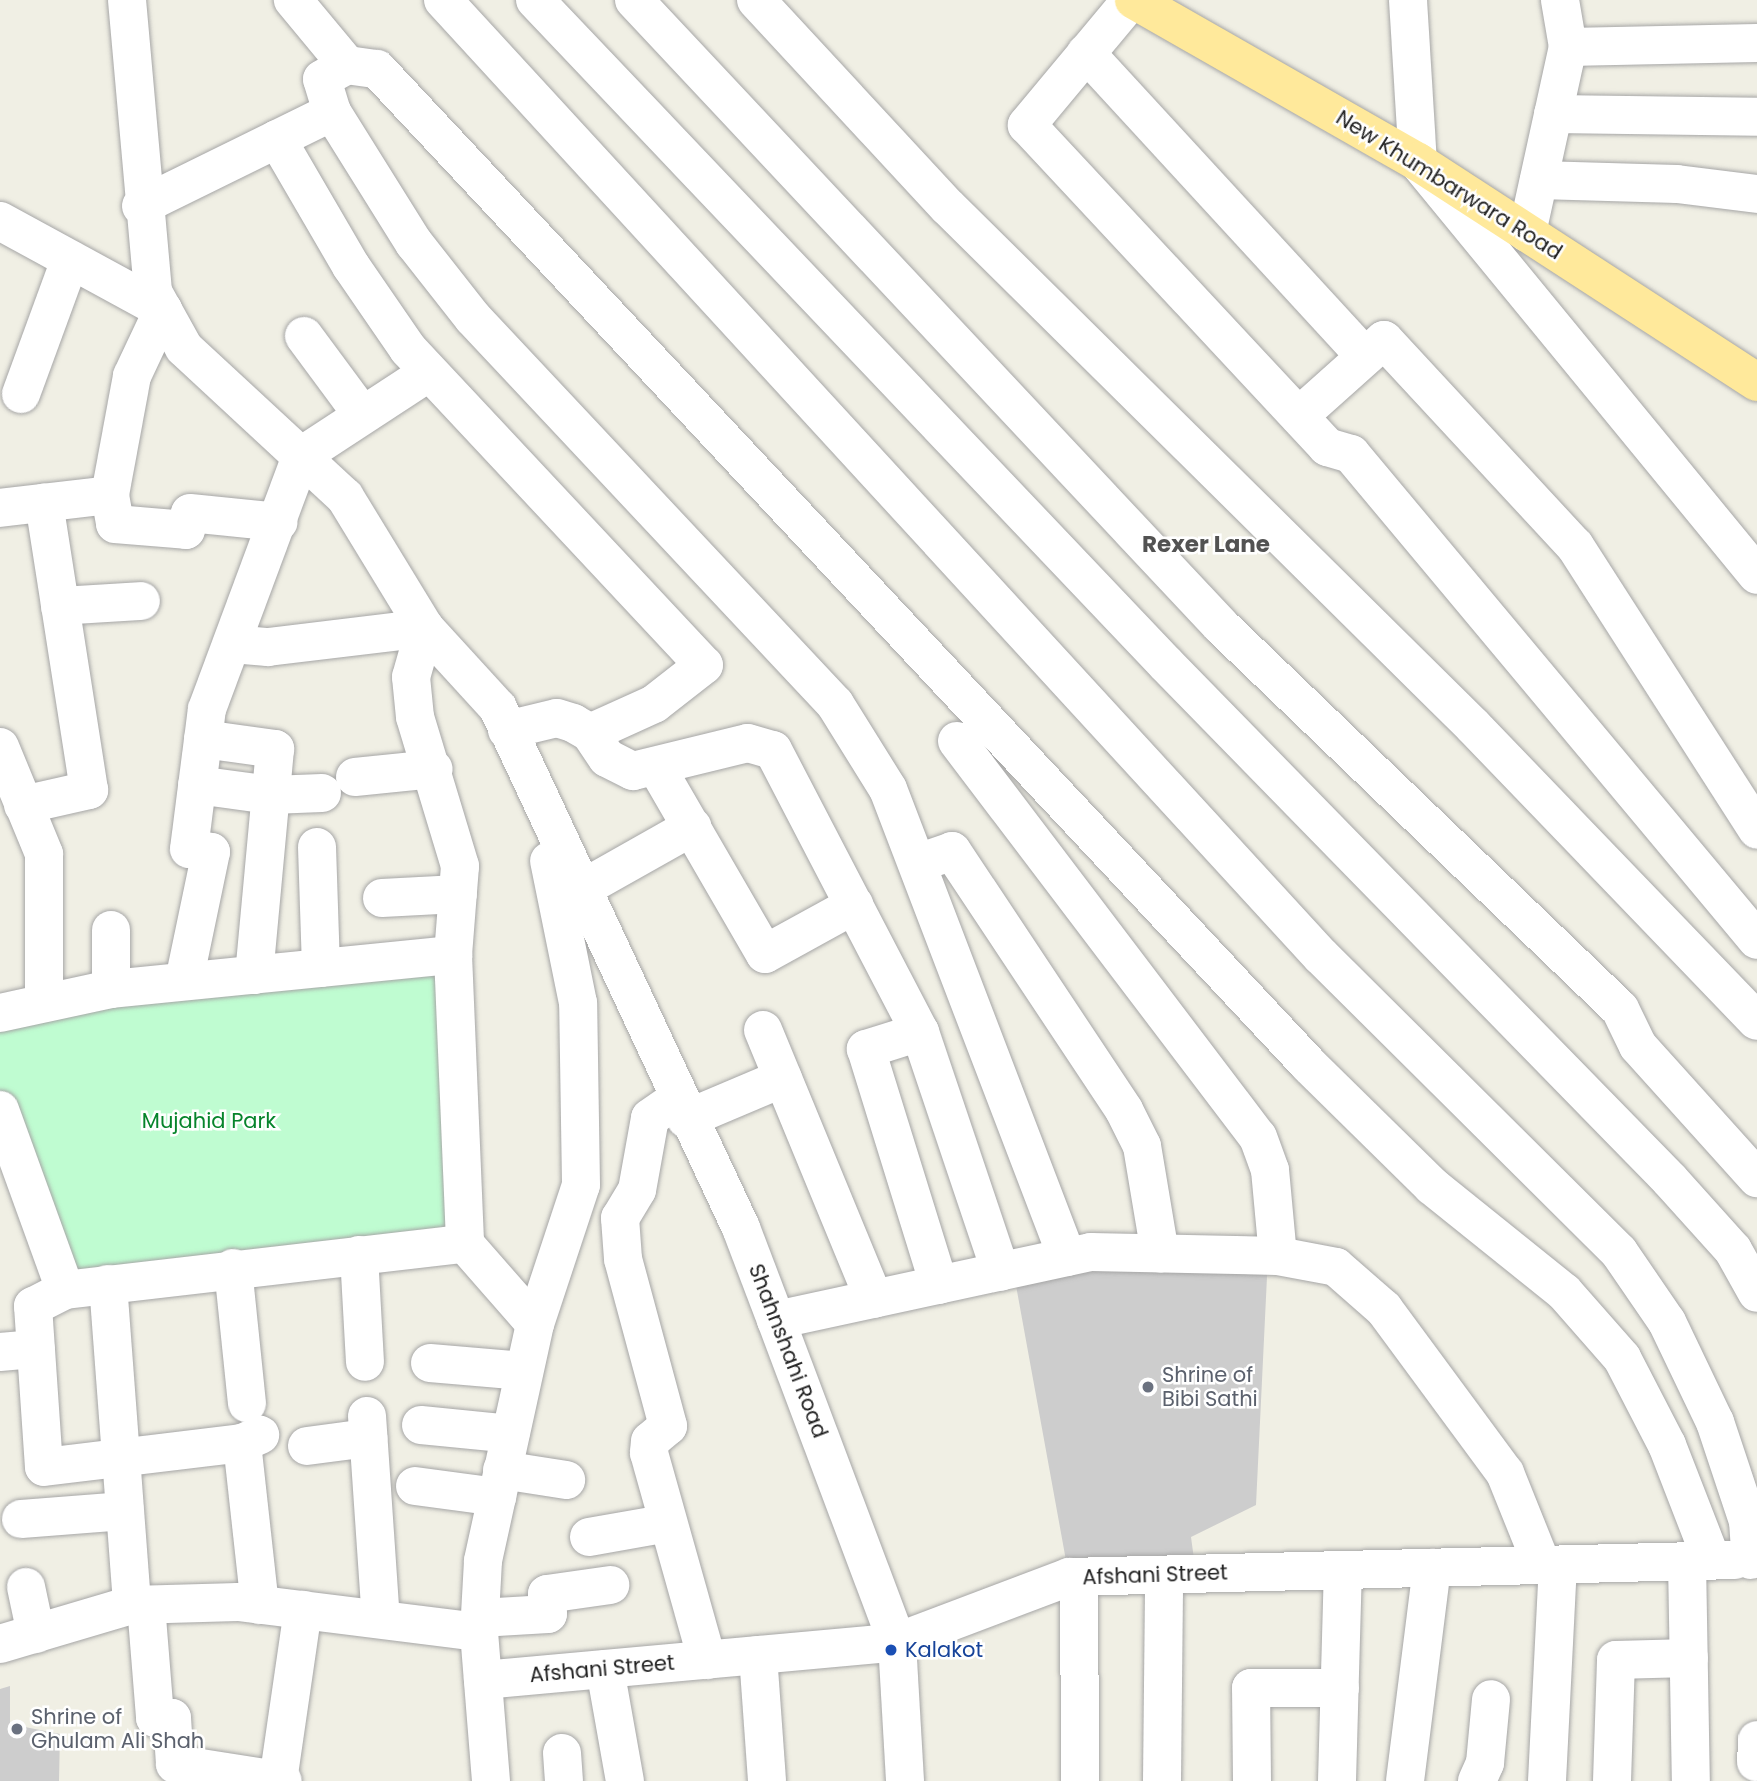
<!DOCTYPE html>
<style>
body{margin:0}
#map{position:relative;width:1757px;height:1781px;overflow:hidden;background:#f0efe4;font-family:Poppins,sans-serif}
div>[style]{position:absolute}
.religious>*{inset:0;background:#cdcdcd}
.park>*{inset:0;background:#bffcd1}
.roads{filter:drop-shadow(0 0 2px #a6a6a6) drop-shadow(0 0 2px #a6a6a6)}
.minor>*{height:38px;margin:-19px;padding:0 19px;transform-origin:19px;border-radius:19px;background:#fff}
.major>*{height:38px;margin:-19px;padding:0 19px;transform-origin:19px;border-radius:19px;background:#ffe99b}
.dots>*{width:19px;height:19px;translate:-50% -50%;box-sizing:border-box;border:4px solid #fff;border-radius:50%}
span{translate:-50% -50%;white-space:nowrap;text-align:center;line-height:1.15;-webkit-text-stroke:5px #fff;paint-order:stroke}
.street-label{font-size:21px;color:#1f1f1f}
.park-label{font-size:21px;color:#06842b}
.worship-label{font-size:21px;color:#5b616d}
.left{translate:0 -50%;text-align:left}
.transit-label{font-size:21px;color:#164399}
.neighbourhood-label{font-size:23px;color:#525252;font-weight:700}
</style>
<div id="map">
<div class="religious">
<i style="clip-path:polygon(1268px 1256px,1256px 1505px,1191px 1537px,1196px 1574px,1069px 1577px,1013px 1269px)"></i>
<i style="clip-path:polygon(10px 1686px,10px 1724px,60px 1734px,59px 1781px,0 1781px,0 1689px)"></i>
</div>
<div class="park">
<i style="clip-path:polygon(453px 955px,465px 1244px,65px 1290px,0 1110px,0 1013px)"></i>
</div>
<div class="roads">
<div class="minor">
<i style="left:127px;top:0;width:293px;rotate:84.9deg"></i>
<i style="left:153px;top:292px;width:64px;rotate:61deg"></i>
<i style="left:184px;top:348px;width:219px;rotate:42.8deg"></i>
<i style="left:345px;top:497px;width:153px;rotate:58.6deg"></i>
<i style="left:425px;top:628px;width:108px;rotate:47.6deg"></i>
<i style="left:498px;top:708px;width:574px;rotate:64.95deg"></i>
<i style="left:741px;top:1228px;width:98px;rotate:69.2deg"></i>
<i style="left:776px;top:1320px;width:344px;rotate:69.4deg"></i>
<i style="left:897px;top:1642px;width:139px;rotate:86.7deg"></i>
<i style="left:443px;top:0;width:1298px;rotate:47.44deg"></i>
<i style="left:1321px;top:956px;width:420px;rotate:44.8deg"></i>
<i style="left:1619px;top:1252px;width:85px;rotate:55.6deg"></i>
<i style="left:1667px;top:1322px;width:111px;rotate:64.4deg"></i>
<i style="left:1715px;top:1422px;width:104px;rotate:71.6deg"></i>
<i style="left:1748px;top:1521px;width:39px;rotate:86deg"></i>
<i style="left:535px;top:0;width:916px;rotate:46.46deg"></i>
<i style="left:1166px;top:664px;width:721px;rotate:45.67deg"></i>
<i style="left:1670px;top:1180px;width:94px;rotate:48deg"></i>
<i style="left:1733px;top:1250px;width:49px;rotate:60.8deg"></i>
<i style="left:634px;top:0;width:858px;rotate:46.84deg"></i>
<i style="left:1221px;top:626px;width:553px;rotate:43.83deg"></i>
<i style="left:1620px;top:1009px;width:41px;rotate:64.1deg"></i>
<i style="left:1638px;top:1046px;width:178px;rotate:48deg"></i>
<i style="left:756px;top:0;width:282px;rotate:47.2deg"></i>
<i style="left:948px;top:207px;width:738px;rotate:44.67deg"></i>
<i style="left:1473px;top:726px;width:409px;rotate:46.1deg"></i>
<i style="left:1131px;top:0;width:163px;rotate:129.8deg"></i>
<i style="left:1027px;top:125px;width:440px;rotate:47deg"></i>
<i style="left:1327px;top:447px;width:25px;rotate:16deg"></i>
<i style="left:1351px;top:454px;width:633px;rotate:50.12deg"></i>
<i style="left:1408px;top:0;width:162px;rotate:86.5deg"></i>
<i style="left:1418px;top:162px;width:534px;rotate:50.62deg"></i>
<i style="left:1568px;top:47px;width:189px;rotate:-1.2deg"></i>
<i style="left:1086px;top:53px;width:412px;rotate:47.4deg"></i>
<i style="left:347px;top:65px;width:30px;rotate:8deg"></i>
<i style="left:377px;top:69px;width:1364px;rotate:46.9deg"></i>
<i style="left:1309px;top:1065px;width:173px;rotate:44.5deg"></i>
<i style="left:1432px;top:1186px;width:169px;rotate:38.8deg"></i>
<i style="left:1564px;top:1292px;width:88px;rotate:48.7deg"></i>
<i style="left:1622px;top:1358px;width:98px;rotate:62.7deg"></i>
<i style="left:1667px;top:1445px;width:124px;rotate:68.8deg"></i>
<i style="left:332px;top:112px;width:155px;rotate:58deg"></i>
<i style="left:414px;top:243px;width:95px;rotate:51.8deg"></i>
<i style="left:473px;top:318px;width:529px;rotate:46.84deg"></i>
<i style="left:835px;top:704px;width:100px;rotate:58.1deg"></i>
<i style="left:888px;top:789px;width:501px;rotate:69.07deg"></i>
<i style="left:1553px;top:114px;width:204px;rotate:0.8deg"></i>
<i style="left:277px;top:139px;width:147px;rotate:59.8deg"></i>
<i style="left:351px;top:266px;width:101px;rotate:55.5deg"></i>
<i style="left:408px;top:349px;width:433px;rotate:46.9deg"></i>
<i style="left:704px;top:665px;width:63px;rotate:142deg"></i>
<i style="left:654px;top:704px;width:70px;rotate:155.6deg"></i>
<i style="left:1539px;top:180px;width:138px;rotate:1.7deg"></i>
<i style="left:1677px;top:184px;width:81px;rotate:7.1deg"></i>
<i style="left:141px;top:206px;width:213px;rotate:-26.2deg"></i>
<i style="left:332px;top:112px;width:34px;rotate:-107deg"></i>
<i style="left:322px;top:79px;width:29px;rotate:-29deg"></i>
<i style="left:347px;top:65px;width:85px;rotate:-129.7deg"></i>
<i style="left:0;top:221px;width:186px;rotate:28.6deg"></i>
<i style="left:163px;top:310px;width:73px;rotate:115.2deg"></i>
<i style="left:132px;top:376px;width:121px;rotate:100.5deg"></i>
<i style="left:110px;top:495px;width:111px;rotate:173.3deg"></i>
<i style="left:1527px;top:233px;width:190px;rotate:-77.6deg"></i>
<i style="left:1568px;top:47px;width:48px;rotate:-99.7deg"></i>
<i style="left:304px;top:336px;width:96px;rotate:53.5deg"></i>
<i style="left:21px;top:394px;width:143px;rotate:-69.9deg"></i>
<i style="left:1299px;top:416px;width:114px;rotate:-41.8deg"></i>
<i style="left:1384px;top:340px;width:281px;rotate:47.2deg"></i>
<i style="left:1575px;top:546px;width:337px;rotate:57.3deg"></i>
<i style="left:110px;top:495px;width:29px;rotate:80deg"></i>
<i style="left:115px;top:524px;width:71px;rotate:4.8deg"></i>
<i style="left:186px;top:530px;width:17px;rotate:-77deg"></i>
<i style="left:190px;top:513px;width:89px;rotate:5.8deg"></i>
<i style="left:60px;top:606px;width:81px;rotate:-3.5deg"></i>
<i style="left:232px;top:644px;width:36px;rotate:5deg"></i>
<i style="left:268px;top:647px;width:158px;rotate:-6.9deg"></i>
<i style="left:425px;top:628px;width:51px;rotate:105.9deg"></i>
<i style="left:411px;top:677px;width:40px;rotate:84.3deg"></i>
<i style="left:415px;top:717px;width:156px;rotate:73.2deg"></i>
<i style="left:460px;top:866px;width:89px;rotate:94.5deg"></i>
<i style="left:453px;top:955px;width:289px;rotate:87.6deg"></i>
<i style="left:465px;top:1244px;width:106px;rotate:48.8deg"></i>
<i style="left:535px;top:1324px;width:243px;rotate:102.4deg"></i>
<i style="left:483px;top:1561px;width:71px;rotate:93.2deg"></i>
<i style="left:479px;top:1632px;width:149px;rotate:85.4deg"></i>
<i style="left:507px;top:730px;width:51px;rotate:-13.5deg"></i>
<i style="left:557px;top:718px;width:17px;rotate:17deg"></i>
<i style="left:573px;top:723px;width:20px;rotate:30deg"></i>
<i style="left:590px;top:733px;width:30px;rotate:56deg"></i>
<i style="left:607px;top:758px;width:29px;rotate:27deg"></i>
<i style="left:633px;top:771px;width:118px;rotate:-13.7deg"></i>
<i style="left:748px;top:743px;width:26px;rotate:16deg"></i>
<i style="left:773px;top:750px;width:318px;rotate:62.5deg"></i>
<i style="left:920px;top:1032px;width:253px;rotate:71.4deg"></i>
<i style="left:203px;top:739px;width:73px;rotate:7.9deg"></i>
<i style="left:275px;top:749px;width:227px;rotate:95.3deg"></i>
<i style="left:957px;top:741px;width:497px;rotate:52.8deg"></i>
<i style="left:1258px;top:1137px;width:35px;rotate:70deg"></i>
<i style="left:1270px;top:1170px;width:86px;rotate:84.7deg"></i>
<i style="left:0;top:747px;width:116px;rotate:67.6deg"></i>
<i style="left:44px;top:854px;width:149px;rotate:90deg"></i>
<i style="left:657px;top:768px;width:215px;rotate:59.9deg"></i>
<i style="left:765px;top:954px;width:102px;rotate:-28.8deg"></i>
<i style="left:355px;top:777px;width:79px;rotate:-5.8deg"></i>
<i style="left:197px;top:785px;width:75px;rotate:7.7deg"></i>
<i style="left:271px;top:795px;width:51px;rotate:-2.2deg"></i>
<i style="left:23px;top:805px;width:68px;rotate:-12.8deg"></i>
<i style="left:89px;top:790px;width:291px;rotate:-98.9deg"></i>
<i style="left:317px;top:847px;width:121px;rotate:88.1deg"></i>
<i style="left:918px;top:863px;width:36px;rotate:-19deg"></i>
<i style="left:952px;top:851px;width:311px;rotate:56.4deg"></i>
<i style="left:1124px;top:1110px;width:40px;rotate:63.4deg"></i>
<i style="left:1142px;top:1146px;width:109px;rotate:80.5deg"></i>
<i style="left:580px;top:890px;width:129px;rotate:-29.4deg"></i>
<i style="left:382px;top:898px;width:76px;rotate:-3deg"></i>
<i style="left:184px;top:981px;width:132px;rotate:-78.2deg"></i>
<i style="left:211px;top:852px;width:22px;rotate:-172deg"></i>
<i style="left:189px;top:849px;width:141px;rotate:-82.7deg"></i>
<i style="left:207px;top:709px;width:270px;rotate:-69.6deg"></i>
<i style="left:301px;top:456px;width:152px;rotate:-33.2deg"></i>
<i style="left:111px;top:989px;width:59px;rotate:-90deg"></i>
<i style="left:0;top:1013px;width:114px;rotate:-12.2deg"></i>
<i style="left:111px;top:989px;width:344px;rotate:-5.7deg"></i>
<i style="left:763px;top:1030px;width:291px;rotate:67.6deg"></i>
<i style="left:920px;top:1032px;width:57px;rotate:162.5deg"></i>
<i style="left:866px;top:1049px;width:247px;rotate:72.8deg"></i>
<i style="left:677px;top:1099px;width:33px;rotate:145deg"></i>
<i style="left:650px;top:1118px;width:73px;rotate:100.2deg"></i>
<i style="left:637px;top:1190px;width:33px;rotate:121deg"></i>
<i style="left:620px;top:1218px;width:41px;rotate:85.8deg"></i>
<i style="left:623px;top:1259px;width:173px;rotate:74.9deg"></i>
<i style="left:668px;top:1426px;width:23px;rotate:140deg"></i>
<i style="left:650px;top:1441px;width:12px;rotate:95deg"></i>
<i style="left:649px;top:1453px;width:215px;rotate:74.3deg"></i>
<i style="left:0;top:1110px;width:191px;rotate:70.1deg"></i>
<i style="left:65px;top:1290px;width:403px;rotate:-6.6deg"></i>
<i style="left:686px;top:1119px;width:105px;rotate:-22.9deg"></i>
<i style="left:359px;top:1255px;width:107px;rotate:86.8deg"></i>
<i style="left:233px;top:1268px;width:136px;rotate:84.1deg"></i>
<i style="left:108px;top:1284px;width:322px;rotate:85.7deg"></i>
<i style="left:65px;top:1290px;width:36px;rotate:153deg"></i>
<i style="left:33px;top:1306px;width:161px;rotate:86.1deg"></i>
<i style="left:44px;top:1467px;width:199px;rotate:-6.9deg"></i>
<i style="left:242px;top:1443px;width:20px;rotate:-24deg"></i>
<i style="left:776px;top:1320px;width:322px;rotate:-12.2deg"></i>
<i style="left:1091px;top:1252px;width:187px;rotate:1.2deg"></i>
<i style="left:1278px;top:1256px;width:59px;rotate:10.7deg"></i>
<i style="left:1336px;top:1267px;width:64px;rotate:41.2deg"></i>
<i style="left:1384px;top:1309px;width:204px;rotate:53.6deg"></i>
<i style="left:1505px;top:1473px;width:99px;rotate:68.1deg"></i>
<i style="left:535px;top:1324px;width:146px;rotate:-71.7deg"></i>
<i style="left:581px;top:1185px;width:182px;rotate:-90.9deg"></i>
<i style="left:578px;top:1003px;width:145px;rotate:-101.5deg"></i>
<i style="left:0;top:1352px;width:36px;rotate:-5deg"></i>
<i style="left:430px;top:1363px;width:94px;rotate:4.9deg"></i>
<i style="left:367px;top:1416px;width:203px;rotate:86.1deg"></i>
<i style="left:421px;top:1425px;width:90px;rotate:5.7deg"></i>
<i style="left:242px;top:1443px;width:163px;rotate:83.7deg"></i>
<i style="left:307px;top:1446px;width:62px;rotate:-7.5deg"></i>
<i style="left:502px;top:1470px;width:65px;rotate:8.9deg"></i>
<i style="left:415px;top:1486px;width:83px;rotate:7.6deg"></i>
<i style="left:21px;top:1519px;width:104px;rotate:-4.4deg"></i>
<i style="left:589px;top:1537px;width:80px;rotate:-10deg"></i>
<i style="left:1687px;top:1561px;width:220px;rotate:89deg"></i>
<i style="left:1079px;top:1577px;width:204px;rotate:89.7deg"></i>
<i style="left:26px;top:1587px;width:48px;rotate:78deg"></i>
<i style="left:146px;top:1605px;width:113px;rotate:85.4deg"></i>
<i style="left:155px;top:1718px;width:17px"></i>
<i style="left:172px;top:1718px;width:46px;rotate:86.3deg"></i>
<i style="left:175px;top:1764px;width:109px;rotate:8.9deg"></i>
<i style="left:480px;top:1618px;width:68px;rotate:-3.4deg"></i>
<i style="left:548px;top:1614px;width:20px;rotate:-93deg"></i>
<i style="left:547px;top:1594px;width:64px;rotate:-8.1deg"></i>
<i style="left:0;top:1644px;width:138px;rotate:-16.5deg"></i>
<i style="left:132px;top:1605px;width:106px;rotate:-1.6deg"></i>
<i style="left:238px;top:1602px;width:243px;rotate:7.1deg"></i>
<i style="left:758px;top:1655px;width:126px;rotate:85.9deg"></i>
<i style="left:605px;top:1669px;width:114px;rotate:79.9deg"></i>
<i style="left:483px;top:1680px;width:416px;rotate:-5.2deg"></i>
<i style="left:897px;top:1642px;width:184px;rotate:-20.7deg"></i>
<i style="left:1069px;top:1577px;width:666px;rotate:-1.46deg"></i>
<i style="left:562px;top:1753px;width:28px;rotate:86deg"></i>
<i style="left:1756px;top:1762px;width:22px;rotate:-87deg"></i>
<i style="left:278px;top:1781px;width:173px;rotate:-81.7deg"></i>
<i style="left:1162px;top:1781px;width:206px;rotate:-89.4deg"></i>
<i style="left:1252px;top:1781px;width:93px;rotate:-90.6deg"></i>
<i style="left:1251px;top:1688px;width:89px"></i>
<i style="left:1337px;top:1781px;width:211px;rotate:-88.4deg"></i>
<i style="left:1405px;top:1781px;width:215px;rotate:-82.8deg"></i>
<i style="left:1477px;top:1781px;width:20px;rotate:-66deg"></i>
<i style="left:1485px;top:1763px;width:64px;rotate:-84.6deg"></i>
<i style="left:1547px;top:1781px;width:216px;rotate:-87.1deg"></i>
<i style="left:1612px;top:1781px;width:121px;rotate:-88.1deg"></i>
<i style="left:1616px;top:1660px;width:73px;rotate:-1.6deg"></i>
</div>
<div class="major">
<i style="left:1134px;top:0;width:327px;rotate:29.7deg"></i>
<i style="left:1418px;top:162px;width:404px;rotate:33deg"></i>
</div>
</div>
<div class="dots">
<i style="left:1148px;top:1387px;background:#6b7280"></i>
<i style="left:891px;top:1650px;background:#1a4fb4"></i>
<i style="left:17px;top:1729px;background:#6b7280"></i>
</div>
<div class="street-label">
<span style="left:1449px;top:185px;rotate:32deg">New Khumbarwara Road</span>
<span style="left:788px;top:1351px;rotate:69deg">Shahnshahi Road</span>
<span style="left:1155px;top:1575px;rotate:-2deg">Afshani Street</span>
<span style="left:602px;top:1669px;rotate:-5deg">Afshani Street</span>
</div>
<div class="park-label">
<span style="left:209px;top:1121px">Mujahid Park</span>
</div>
<div class="worship-label">
<span class="left" style="left:1162px;top:1387px">Shrine of<br>Bibi Sathi</span>
<span class="left" style="left:31px;top:1729px">Shrine of<br>Ghulam Ali Shah</span>
</div>
<div class="transit-label">
<span class="left" style="left:905px;top:1650px">Kalakot</span>
</div>
<div class="neighbourhood-label">
<span style="left:1206px;top:544px">Rexer Lane</span>
</div>
</div>
